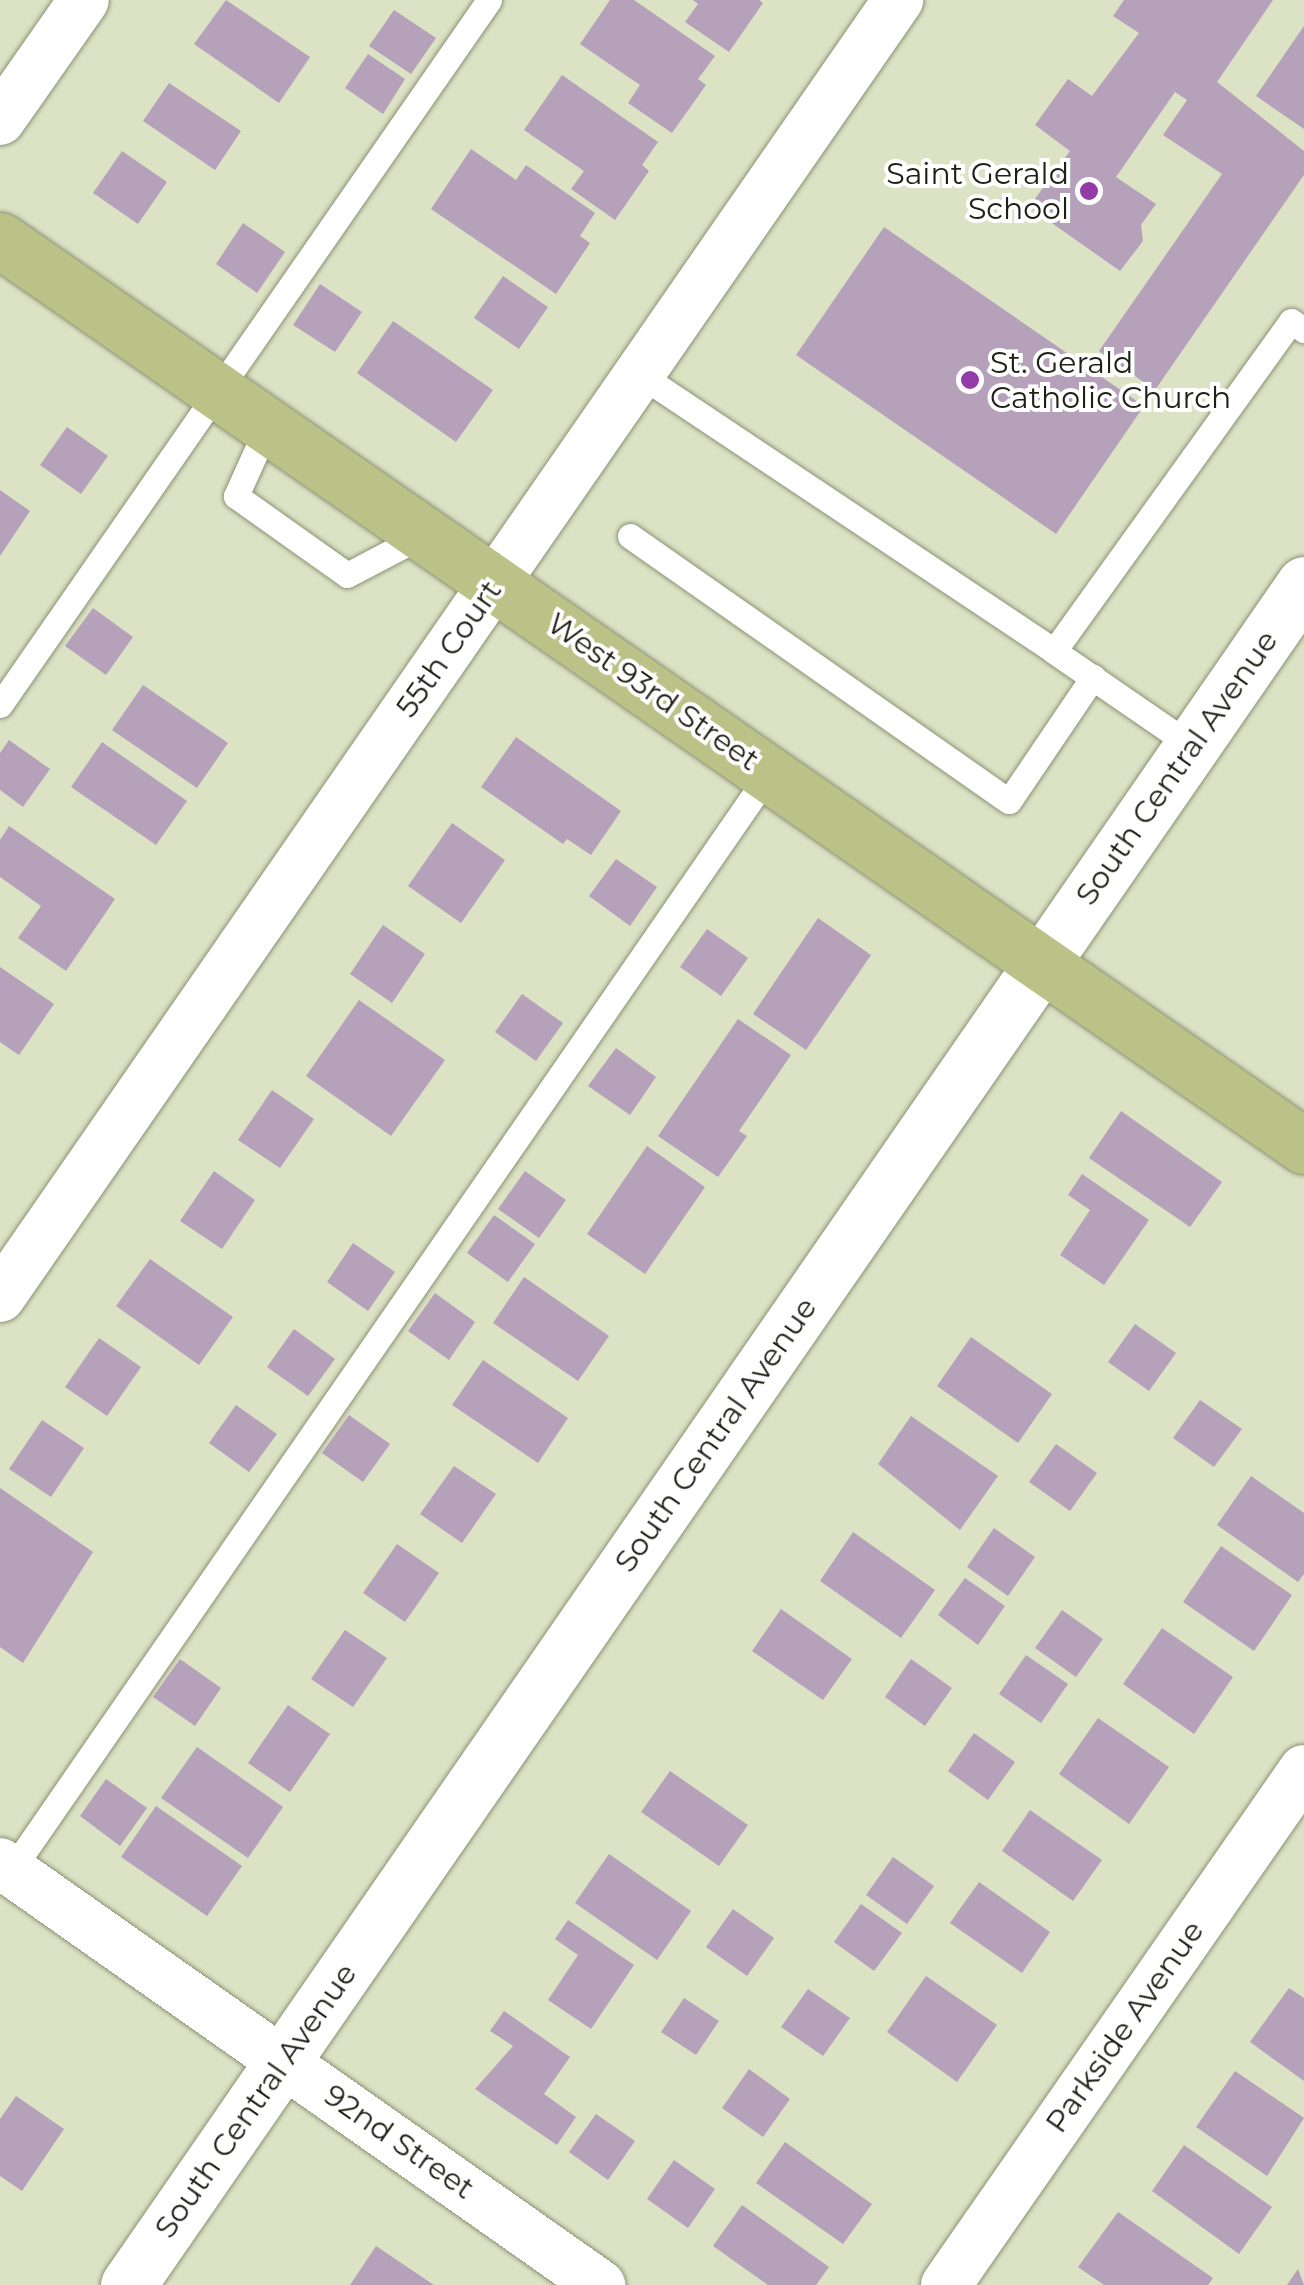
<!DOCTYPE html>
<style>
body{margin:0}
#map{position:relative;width:1304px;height:2285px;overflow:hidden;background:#dce2c4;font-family:Montserrat,sans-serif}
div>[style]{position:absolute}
.building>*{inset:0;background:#b5a2ba}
.roads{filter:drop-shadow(0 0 2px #8c9175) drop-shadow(0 0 2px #8c9175)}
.lane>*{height:25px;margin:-12.5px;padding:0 12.5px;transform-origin:12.5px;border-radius:12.5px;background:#fff}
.street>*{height:50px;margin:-25px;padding:0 25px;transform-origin:25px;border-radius:25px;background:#fff}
.secondary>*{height:55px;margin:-27.5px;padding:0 27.5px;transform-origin:27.5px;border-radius:27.5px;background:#fff}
.primary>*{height:55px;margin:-27.5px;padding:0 27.5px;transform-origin:27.5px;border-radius:27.5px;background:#bac287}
.dots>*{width:28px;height:28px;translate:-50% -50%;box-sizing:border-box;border:5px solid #fff;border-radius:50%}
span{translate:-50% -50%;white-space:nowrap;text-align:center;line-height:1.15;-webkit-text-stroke:8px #fff;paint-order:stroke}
.poi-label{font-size:30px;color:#1e2015}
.right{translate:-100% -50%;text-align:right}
.left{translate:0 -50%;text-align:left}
.street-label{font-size:30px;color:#1e2015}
</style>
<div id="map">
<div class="building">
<i style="clip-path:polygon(226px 0,310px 57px,279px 103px,194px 44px)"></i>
<i style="clip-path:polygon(610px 0,634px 0,715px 56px,698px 79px,706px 85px,672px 133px,628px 103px,640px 85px,580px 44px)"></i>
<i style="clip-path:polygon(693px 0,759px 0,763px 3px,729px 52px,685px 22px,698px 4px)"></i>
<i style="clip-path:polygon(1124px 0,1273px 0,1217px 82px,1304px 151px,1304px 175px,1155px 390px,1099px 351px,1222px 174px,1163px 135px,1187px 100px,1175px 92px,1116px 177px,1156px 204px,1141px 225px,1143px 241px,1120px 271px,1029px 207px,1070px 151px,1035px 125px,1068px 79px,1092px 96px,1139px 33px,1113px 16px)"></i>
<i style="clip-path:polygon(394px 10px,436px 38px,411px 74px,369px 46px)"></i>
<i style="clip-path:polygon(1304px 26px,1304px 129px,1256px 96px)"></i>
<i style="clip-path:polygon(368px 54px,405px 79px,383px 114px,345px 88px)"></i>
<i style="clip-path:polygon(562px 75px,658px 142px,642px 165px,649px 171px,615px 220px,571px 189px,584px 171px,524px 130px)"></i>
<i style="clip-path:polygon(169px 83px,241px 131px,215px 170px,143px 121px)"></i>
<i style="clip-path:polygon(471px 149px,516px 180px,526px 165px,595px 213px,580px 236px,590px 243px,556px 294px,431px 209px)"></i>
<i style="clip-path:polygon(122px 151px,167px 182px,138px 224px,93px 193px)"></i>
<i style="clip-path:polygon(243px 223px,285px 252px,257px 293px,216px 264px)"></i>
<i style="clip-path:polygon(884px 227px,1144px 406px,1056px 534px,796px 355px)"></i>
<i style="clip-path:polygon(503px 276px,548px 307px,519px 349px,474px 318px)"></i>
<i style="clip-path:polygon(320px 284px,362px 312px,335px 352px,293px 325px)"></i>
<i style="clip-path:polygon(393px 321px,493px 390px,456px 442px,357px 373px)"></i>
<i style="clip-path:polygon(67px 427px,108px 456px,81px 494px,40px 465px)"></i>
<i style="clip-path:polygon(0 490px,30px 511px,0 556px)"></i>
<i style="clip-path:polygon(93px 608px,133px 637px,106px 675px,65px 646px)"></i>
<i style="clip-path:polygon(143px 685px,228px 743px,197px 788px,112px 730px)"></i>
<i style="clip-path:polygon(516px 737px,621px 811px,591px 855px,567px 839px,563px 844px,481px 787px)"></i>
<i style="clip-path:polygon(9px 740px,50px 769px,23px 807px,0 790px,0 753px)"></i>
<i style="clip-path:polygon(102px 742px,187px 801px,156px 845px,71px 787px)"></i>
<i style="clip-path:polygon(452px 823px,505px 860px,461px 923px,408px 886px)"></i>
<i style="clip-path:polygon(9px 826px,115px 899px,66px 971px,18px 938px,41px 906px,0 877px,0 840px)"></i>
<i style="clip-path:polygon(616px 859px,657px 887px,630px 926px,589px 896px)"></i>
<i style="clip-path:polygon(818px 918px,871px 955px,806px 1050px,753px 1014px)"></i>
<i style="clip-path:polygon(383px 925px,425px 954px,392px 1003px,350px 974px)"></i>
<i style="clip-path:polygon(707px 929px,748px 958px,721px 996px,680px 967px)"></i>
<i style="clip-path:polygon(0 967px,54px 1004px,19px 1055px,0 1042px)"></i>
<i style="clip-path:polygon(522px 994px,563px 1023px,536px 1061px,495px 1032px)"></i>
<i style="clip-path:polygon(359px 1000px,445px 1060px,391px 1136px,306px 1076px)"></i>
<i style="clip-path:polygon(738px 1019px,791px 1055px,739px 1131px,747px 1136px,718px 1177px,658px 1136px)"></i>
<i style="clip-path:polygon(616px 1048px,656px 1077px,630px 1115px,588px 1086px)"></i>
<i style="clip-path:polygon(272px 1090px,314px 1119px,280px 1168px,238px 1140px)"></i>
<i style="clip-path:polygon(1121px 1111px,1222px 1182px,1190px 1227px,1089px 1158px)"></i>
<i style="clip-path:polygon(647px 1146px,705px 1187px,645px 1274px,587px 1234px)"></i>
<i style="clip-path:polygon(214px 1171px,255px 1200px,222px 1249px,180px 1221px)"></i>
<i style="clip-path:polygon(525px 1171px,566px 1200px,539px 1238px,498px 1209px)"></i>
<i style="clip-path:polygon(1082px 1174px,1149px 1220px,1104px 1285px,1060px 1255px,1090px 1210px,1068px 1195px)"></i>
<i style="clip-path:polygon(494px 1215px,535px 1244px,508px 1282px,467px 1253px)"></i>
<i style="clip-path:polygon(353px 1243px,395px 1272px,368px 1311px,327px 1282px)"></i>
<i style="clip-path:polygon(150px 1259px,233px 1317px,199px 1365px,116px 1306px)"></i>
<i style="clip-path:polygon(524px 1277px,609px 1336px,578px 1381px,493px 1323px)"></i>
<i style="clip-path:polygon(435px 1293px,475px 1322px,449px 1360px,408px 1331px)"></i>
<i style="clip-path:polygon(1135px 1324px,1176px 1353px,1149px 1391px,1108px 1362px)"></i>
<i style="clip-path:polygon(294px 1329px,335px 1359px,308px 1396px,267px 1367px)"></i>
<i style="clip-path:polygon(971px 1337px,1052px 1394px,1018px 1443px,937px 1386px)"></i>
<i style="clip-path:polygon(99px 1338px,141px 1367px,107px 1416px,65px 1387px)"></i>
<i style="clip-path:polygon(483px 1360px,568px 1418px,538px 1463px,452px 1405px)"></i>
<i style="clip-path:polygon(1200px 1400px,1242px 1429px,1214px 1467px,1173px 1438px)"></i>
<i style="clip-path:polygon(236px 1405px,277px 1434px,249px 1472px,209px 1443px)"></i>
<i style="clip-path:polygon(349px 1415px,390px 1444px,363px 1482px,322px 1453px)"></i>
<i style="clip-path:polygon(911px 1416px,998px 1476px,960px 1530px,878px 1464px)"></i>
<i style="clip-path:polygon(42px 1420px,84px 1448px,51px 1497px,9px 1469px)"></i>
<i style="clip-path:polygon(1056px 1444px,1097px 1473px,1070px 1511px,1029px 1482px)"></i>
<i style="clip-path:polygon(454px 1466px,496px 1494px,462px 1543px,420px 1514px)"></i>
<i style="clip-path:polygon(1251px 1476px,1304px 1513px,1304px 1574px,1298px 1582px,1217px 1525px)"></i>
<i style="clip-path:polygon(0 1488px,93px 1552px,23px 1663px,0 1647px)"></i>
<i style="clip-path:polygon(994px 1528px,1035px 1557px,1008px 1596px,967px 1567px)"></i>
<i style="clip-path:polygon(853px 1532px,935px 1590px,901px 1638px,820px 1581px)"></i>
<i style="clip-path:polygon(397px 1544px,439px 1573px,405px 1622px,363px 1593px)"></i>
<i style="clip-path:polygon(1221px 1546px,1292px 1595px,1254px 1651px,1183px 1602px)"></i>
<i style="clip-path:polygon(965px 1578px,1005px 1606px,978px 1645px,938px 1615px)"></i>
<i style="clip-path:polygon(781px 1609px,852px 1659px,823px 1700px,752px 1651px)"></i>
<i style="clip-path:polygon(1062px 1610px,1103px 1639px,1076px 1677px,1035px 1648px)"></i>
<i style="clip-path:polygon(1162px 1628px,1233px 1677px,1194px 1734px,1123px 1684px)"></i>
<i style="clip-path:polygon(345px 1630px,387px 1658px,353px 1707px,311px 1679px)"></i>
<i style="clip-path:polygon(1026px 1655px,1068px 1684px,1041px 1723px,999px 1694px)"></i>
<i style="clip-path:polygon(180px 1659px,221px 1688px,195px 1726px,153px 1697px)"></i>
<i style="clip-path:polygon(911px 1659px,952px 1688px,925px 1726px,885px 1697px)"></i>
<i style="clip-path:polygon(288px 1705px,330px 1734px,290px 1792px,248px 1763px)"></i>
<i style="clip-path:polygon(1098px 1718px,1169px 1767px,1129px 1824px,1059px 1774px)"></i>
<i style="clip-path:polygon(974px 1733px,1015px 1762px,988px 1800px,948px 1771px)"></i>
<i style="clip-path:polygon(197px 1747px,283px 1807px,248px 1858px,161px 1798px)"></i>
<i style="clip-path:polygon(670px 1771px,748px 1825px,719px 1866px,641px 1812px)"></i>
<i style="clip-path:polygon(106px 1779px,147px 1808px,120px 1846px,80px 1816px)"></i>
<i style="clip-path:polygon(156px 1806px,242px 1866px,207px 1916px,121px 1857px)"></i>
<i style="clip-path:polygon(1030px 1810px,1102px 1860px,1073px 1901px,1002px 1851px)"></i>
<i style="clip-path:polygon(609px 1854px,691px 1911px,657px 1960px,575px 1903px)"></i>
<i style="clip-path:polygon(893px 1857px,934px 1886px,907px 1924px,866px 1895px)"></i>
<i style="clip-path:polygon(979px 1882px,1050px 1932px,1022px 1973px,950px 1923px)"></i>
<i style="clip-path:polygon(861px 1904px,902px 1933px,874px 1971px,834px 1942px)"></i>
<i style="clip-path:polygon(733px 1909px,774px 1938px,747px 1976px,706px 1947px)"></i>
<i style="clip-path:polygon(568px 1920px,634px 1965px,591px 2029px,548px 2000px,578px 1955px,555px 1939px)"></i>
<i style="clip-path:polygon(926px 1976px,997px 2025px,957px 2082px,887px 2032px)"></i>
<i style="clip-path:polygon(1289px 1988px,1304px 1998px,1304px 2081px,1250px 2042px)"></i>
<i style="clip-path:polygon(808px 1989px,850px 2018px,823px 2056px,781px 2027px)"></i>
<i style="clip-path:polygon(684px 1998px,719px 2021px,696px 2055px,661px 2032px)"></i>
<i style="clip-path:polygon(504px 2011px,570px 2057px,544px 2094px,576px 2117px,557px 2145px,475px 2089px,513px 2046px,490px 2031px)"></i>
<i style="clip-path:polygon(749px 2069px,790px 2099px,763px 2137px,722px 2108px)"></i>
<i style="clip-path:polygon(1235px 2071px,1304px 2118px,1267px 2176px,1196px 2127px)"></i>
<i style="clip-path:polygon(16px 2096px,64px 2129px,22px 2191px,0 2176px,0 2119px)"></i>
<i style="clip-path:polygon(596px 2114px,635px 2141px,608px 2180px,569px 2152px)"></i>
<i style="clip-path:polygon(785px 2142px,872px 2204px,843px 2244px,756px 2183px)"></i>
<i style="clip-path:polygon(1184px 2145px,1272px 2207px,1239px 2254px,1152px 2191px)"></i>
<i style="clip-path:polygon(674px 2160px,715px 2189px,688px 2228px,647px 2199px)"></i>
<i style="clip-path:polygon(742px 2205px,829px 2267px,816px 2285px,768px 2285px,713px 2246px)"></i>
<i style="clip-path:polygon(1118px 2212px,1213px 2278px,1208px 2285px,1104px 2285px,1078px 2267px)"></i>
<i style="clip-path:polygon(376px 2246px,434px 2285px,350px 2285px)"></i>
<i style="clip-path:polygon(1298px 2269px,1304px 2285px,1287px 2285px)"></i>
</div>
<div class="roads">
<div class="lane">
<i style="left:639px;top:374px;width:499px;rotate:33.7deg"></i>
<i style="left:268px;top:425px;width:78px;rotate:114.3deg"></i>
<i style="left:236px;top:496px;width:136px;rotate:35.4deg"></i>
<i style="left:347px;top:575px;width:88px;rotate:-27.7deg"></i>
<i style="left:630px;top:536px;width:462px;rotate:35deg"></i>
<i style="left:1009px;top:801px;width:150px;rotate:-55.9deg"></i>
<i style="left:0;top:705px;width:858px;rotate:-55.25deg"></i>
<i style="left:1192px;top:746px;width:168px;rotate:-145.5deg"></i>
<i style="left:1054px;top:651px;width:406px;rotate:-54.3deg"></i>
<i style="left:1291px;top:321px;width:16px;rotate:35deg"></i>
<i style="left:11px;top:1871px;width:1336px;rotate:-55.37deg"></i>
</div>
<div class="street">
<i style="left:0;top:120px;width:146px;rotate:-55deg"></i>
<i style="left:0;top:1297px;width:1578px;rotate:-55.3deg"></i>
<i style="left:0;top:1863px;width:734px;rotate:35.12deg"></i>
<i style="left:946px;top:2285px;width:627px;rotate:-55.2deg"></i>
</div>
<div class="secondary">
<i style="left:128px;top:2285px;width:2068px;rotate:-55.34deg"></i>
</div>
<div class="primary">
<i style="left:0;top:240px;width:1588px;rotate:34.79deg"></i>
</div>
</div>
<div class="dots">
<i style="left:1089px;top:191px;background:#933ca8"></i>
<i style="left:970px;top:380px;background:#933ca8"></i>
</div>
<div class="poi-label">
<span class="right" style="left:1069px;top:191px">Saint Gerald<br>School</span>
<span class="left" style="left:990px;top:380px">St. Gerald<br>Catholic Church</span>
</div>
<div class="street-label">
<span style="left:449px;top:649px;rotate:-55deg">55th Court</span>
<span style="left:653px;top:692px;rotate:35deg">West 93rd Street</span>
<span style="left:1177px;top:768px;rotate:-55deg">South Central Avenue</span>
<span style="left:716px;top:1435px;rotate:-55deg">South Central Avenue</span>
<span style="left:1125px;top:2027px;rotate:-55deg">Parkside Avenue</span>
<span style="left:256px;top:2101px;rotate:-55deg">South Central Avenue</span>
<span style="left:399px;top:2142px;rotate:35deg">92nd Street</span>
</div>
</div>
